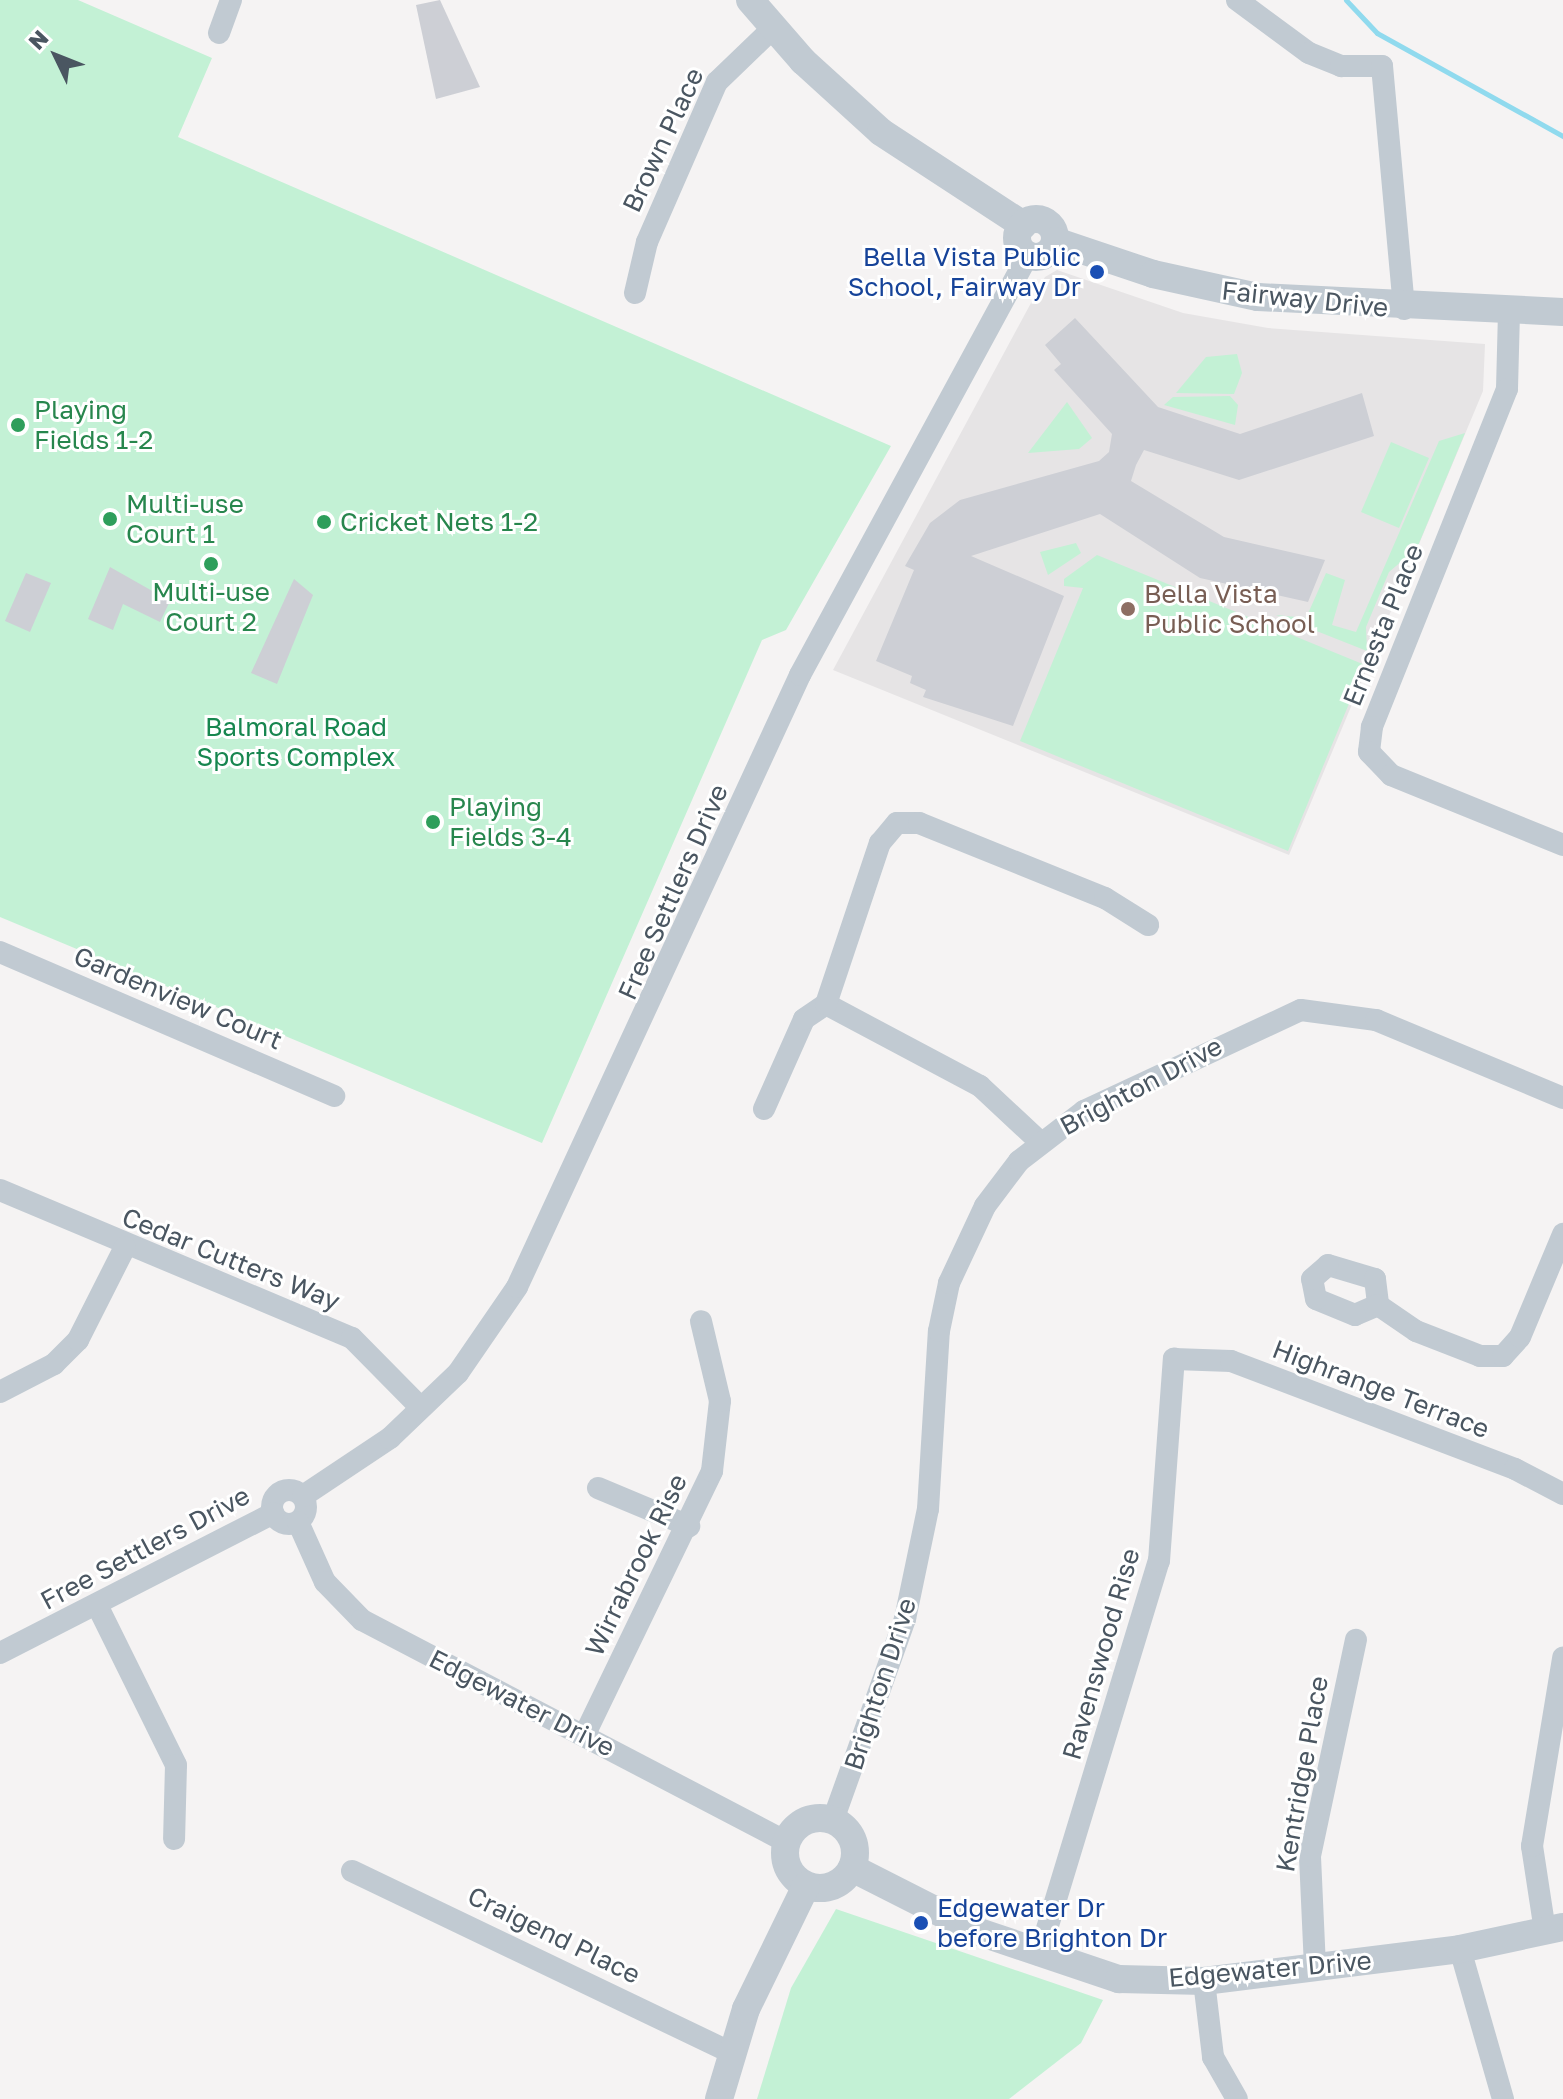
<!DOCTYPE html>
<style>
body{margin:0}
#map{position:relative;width:1563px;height:2099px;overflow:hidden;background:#f5f3f3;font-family:"Golos Text",sans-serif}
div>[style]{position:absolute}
.education>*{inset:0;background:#e6e4e5}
.green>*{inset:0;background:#c3f1d5}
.stream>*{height:5px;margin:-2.5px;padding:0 2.5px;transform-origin:2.5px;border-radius:2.5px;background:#90daee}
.building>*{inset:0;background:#cdcfd5}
.minor>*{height:22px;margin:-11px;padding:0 11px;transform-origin:11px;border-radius:11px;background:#c1cad2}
.minor>.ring{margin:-11px;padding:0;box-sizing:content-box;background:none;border:22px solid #c1cad2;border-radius:50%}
.tertiary>*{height:28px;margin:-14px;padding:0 14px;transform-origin:14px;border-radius:14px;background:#c1cad2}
.tertiary>.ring{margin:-14px;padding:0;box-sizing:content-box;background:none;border:28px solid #c1cad2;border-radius:50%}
.dots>*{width:22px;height:22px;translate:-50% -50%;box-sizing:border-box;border:4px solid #fff;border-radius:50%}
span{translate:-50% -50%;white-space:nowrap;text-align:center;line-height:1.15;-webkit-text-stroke:6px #fff;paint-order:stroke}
.street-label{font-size:26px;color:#4a5661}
.transit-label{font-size:26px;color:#164399}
.right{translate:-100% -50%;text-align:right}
.left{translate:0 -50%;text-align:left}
.leisure-label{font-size:26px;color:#27864d}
.education-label{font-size:26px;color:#785e54}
.park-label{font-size:26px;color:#17864f}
.north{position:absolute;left:16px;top:16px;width:80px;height:80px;-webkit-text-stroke:6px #fff;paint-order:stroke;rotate:313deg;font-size:22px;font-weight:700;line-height:32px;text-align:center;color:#4a5661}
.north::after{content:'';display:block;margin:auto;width:28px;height:36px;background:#4a5661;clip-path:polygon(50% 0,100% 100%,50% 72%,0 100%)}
</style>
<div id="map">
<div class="education">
<i style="clip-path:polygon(1057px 270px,1183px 313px,1268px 328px,1485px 344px,1483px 391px,1289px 855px,833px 670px,1045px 277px)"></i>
</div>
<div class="green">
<i style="clip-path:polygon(0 0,78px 0,212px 58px,178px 137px,891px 446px,786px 630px,762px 640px,542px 1143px,0 917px)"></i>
<i style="clip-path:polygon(1237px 354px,1242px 373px,1234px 394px,1176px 393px,1206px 357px)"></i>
<i style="clip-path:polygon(1230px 396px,1238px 405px,1235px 425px,1164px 405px,1173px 397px)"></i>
<i style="clip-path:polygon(1067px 402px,1092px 438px,1079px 449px,1028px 453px)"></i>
<i style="clip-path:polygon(1465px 433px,1417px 548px,1389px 572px,1366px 627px,1367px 651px,1276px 615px,1306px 618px,1326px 573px,1345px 580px,1332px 625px,1356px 632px,1439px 441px)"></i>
<i style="clip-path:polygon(1391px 442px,1429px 458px,1399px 528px,1361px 512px)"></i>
<i style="clip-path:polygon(1076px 543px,1081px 553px,1048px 575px,1040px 552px)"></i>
<i style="clip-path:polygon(1097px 555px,1365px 665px,1288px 851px,1020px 741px,1083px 588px,1064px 586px,1064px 579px)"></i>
<i style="clip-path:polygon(836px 1909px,1103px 2000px,1081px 2043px,1009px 2099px,757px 2099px,791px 1988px)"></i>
</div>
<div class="stream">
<i style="left:1346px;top:0;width:45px;rotate:46.8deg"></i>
<i style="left:1377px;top:33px;width:213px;rotate:29deg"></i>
</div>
<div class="building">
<i style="clip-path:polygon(440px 0,480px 87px,436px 99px,416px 5px)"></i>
<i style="clip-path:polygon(1075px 318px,1158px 407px,1240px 434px,1362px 393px,1374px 436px,1239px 480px,1144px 450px,1136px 465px,1131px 481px,1224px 537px,1325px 560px,1308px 602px,1200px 578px,1100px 514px,971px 556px,1064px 596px,1013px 726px,923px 697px,926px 690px,910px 683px,912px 676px,876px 661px,914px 570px,905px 566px,930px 523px,960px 500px,1099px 461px,1109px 452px,1112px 434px,1054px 370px,1061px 364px,1045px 345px)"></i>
<i style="clip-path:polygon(110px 567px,170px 601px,160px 622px,123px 604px,113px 630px,88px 619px)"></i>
<i style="clip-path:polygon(26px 573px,51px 583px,30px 632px,5px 621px)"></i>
<i style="clip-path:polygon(294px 579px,313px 595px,277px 684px,251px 673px)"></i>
</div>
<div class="minor">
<i style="left:1237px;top:0;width:89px;rotate:36.4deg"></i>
<i style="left:1309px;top:53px;width:35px;rotate:22deg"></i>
<i style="left:1341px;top:66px;width:41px"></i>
<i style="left:1382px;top:66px;width:244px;rotate:84.8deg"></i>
<i style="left:219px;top:33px;width:35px;rotate:-70deg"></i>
<i style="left:635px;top:293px;width:52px;rotate:-76.8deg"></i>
<i style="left:647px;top:242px;width:175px;rotate:-66.4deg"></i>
<i style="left:717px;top:82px;width:76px;rotate:-43.9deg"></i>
<i style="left:1509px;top:312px;width:77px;rotate:91.5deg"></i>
<i style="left:1507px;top:389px;width:364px;rotate:111.8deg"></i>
<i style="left:1372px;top:727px;width:25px;rotate:97deg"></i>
<i style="left:1369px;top:752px;width:32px;rotate:46deg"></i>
<i style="left:1391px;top:775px;width:186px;rotate:22.1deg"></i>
<i style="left:0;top:952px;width:364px;rotate:23.3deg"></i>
<i style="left:764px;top:1109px;width:98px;rotate:-66deg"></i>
<i style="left:804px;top:1019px;width:27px;rotate:-34deg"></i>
<i style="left:1039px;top:1141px;width:81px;rotate:-137deg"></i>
<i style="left:980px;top:1086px;width:174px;rotate:-152deg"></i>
<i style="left:826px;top:1004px;width:170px;rotate:-71.5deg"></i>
<i style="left:880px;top:843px;width:26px;rotate:-50deg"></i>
<i style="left:897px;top:823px;width:22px"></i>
<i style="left:919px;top:823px;width:201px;rotate:22deg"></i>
<i style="left:1105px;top:898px;width:51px;rotate:32.1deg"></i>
<i style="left:0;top:1190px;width:382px;rotate:22.8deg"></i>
<i style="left:352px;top:1338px;width:98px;rotate:45.4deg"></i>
<i style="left:1328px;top:1265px;width:49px;rotate:16.6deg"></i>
<i style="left:1375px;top:1279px;width:26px;rotate:83deg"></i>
<i style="left:1378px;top:1305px;width:25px;rotate:157deg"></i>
<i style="left:1355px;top:1315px;width:42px;rotate:-157.7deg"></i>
<i style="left:1316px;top:1299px;width:20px;rotate:-101deg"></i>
<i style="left:1312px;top:1279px;width:21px;rotate:-41deg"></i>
<i style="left:1378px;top:1305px;width:46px;rotate:34.4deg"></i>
<i style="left:1416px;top:1331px;width:69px;rotate:21.3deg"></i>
<i style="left:1480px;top:1356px;width:23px"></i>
<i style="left:1503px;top:1356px;width:25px;rotate:-48deg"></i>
<i style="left:1520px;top:1337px;width:112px;rotate:-67.3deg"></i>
<i style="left:0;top:1392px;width:61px;rotate:-27.4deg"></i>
<i style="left:54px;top:1364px;width:34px;rotate:-45deg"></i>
<i style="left:78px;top:1340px;width:104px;rotate:-63.2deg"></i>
<i style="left:598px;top:1488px;width:99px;rotate:22.7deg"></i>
<i class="ring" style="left:272px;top:1490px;width:12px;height:12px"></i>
<i style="left:303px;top:1496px;width:105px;rotate:-33.7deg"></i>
<i style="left:390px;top:1438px;width:94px;rotate:-43.7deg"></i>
<i style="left:458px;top:1373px;width:104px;rotate:-55.5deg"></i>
<i style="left:517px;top:1287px;width:674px;rotate:-65.18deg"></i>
<i style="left:800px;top:675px;width:478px;rotate:-61.5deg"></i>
<i style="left:298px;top:1522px;width:66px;rotate:65.8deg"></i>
<i style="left:325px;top:1582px;width:53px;rotate:45.8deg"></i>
<i style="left:362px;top:1620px;width:479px;rotate:27.6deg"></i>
<i style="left:98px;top:1607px;width:176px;rotate:63.7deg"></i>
<i style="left:176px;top:1765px;width:74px;rotate:91.5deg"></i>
<i style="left:0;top:1653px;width:307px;rotate:-27.1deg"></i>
<i style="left:585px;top:1734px;width:292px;rotate:-64.2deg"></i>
<i style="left:712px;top:1471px;width:70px;rotate:-83.5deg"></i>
<i style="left:720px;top:1401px;width:82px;rotate:-103.4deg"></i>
<i style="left:833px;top:1820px;width:214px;rotate:-70.3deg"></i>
<i style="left:905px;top:1619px;width:112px;rotate:-78.2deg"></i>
<i style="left:928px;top:1509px;width:178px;rotate:-86.5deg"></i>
<i style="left:939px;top:1331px;width:49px;rotate:-78.2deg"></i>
<i style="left:949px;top:1283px;width:85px;rotate:-64.9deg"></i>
<i style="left:985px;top:1206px;width:56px;rotate:-52.9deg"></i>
<i style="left:1019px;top:1161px;width:82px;rotate:-37.6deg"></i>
<i style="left:1084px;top:1111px;width:239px;rotate:-25deg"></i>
<i style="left:1301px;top:1010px;width:76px;rotate:7.6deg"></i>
<i style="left:1376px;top:1020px;width:203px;rotate:22.6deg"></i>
<i style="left:352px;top:1871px;width:418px;rotate:25.6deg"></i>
<i style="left:1545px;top:1931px;width:86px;rotate:-98.7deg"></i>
<i style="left:1532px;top:1846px;width:191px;rotate:-80.6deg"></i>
<i style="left:1460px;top:1949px;width:156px;rotate:74deg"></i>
<i style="left:1039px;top:1955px;width:412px;rotate:-73.1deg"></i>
<i style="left:1159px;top:1561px;width:203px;rotate:-85.8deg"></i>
<i style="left:1174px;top:1359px;width:57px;rotate:2deg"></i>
<i style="left:1231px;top:1361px;width:304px;rotate:20.8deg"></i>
<i style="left:1515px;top:1469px;width:54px;rotate:27.5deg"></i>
<i style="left:1315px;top:1967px;width:111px;rotate:-92.6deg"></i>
<i style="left:1310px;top:1856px;width:221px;rotate:-78deg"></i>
<i style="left:1204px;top:1981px;width:77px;rotate:83.2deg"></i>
<i style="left:1213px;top:2057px;width:48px;rotate:60.3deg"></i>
</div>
<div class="tertiary">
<i style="left:750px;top:0;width:81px;rotate:49deg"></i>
<i style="left:803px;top:61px;width:105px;rotate:42.3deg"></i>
<i style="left:881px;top:132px;width:170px;rotate:33.2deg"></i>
<i class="ring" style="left:1017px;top:219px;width:10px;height:10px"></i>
<i style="left:1055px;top:241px;width:103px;rotate:18.6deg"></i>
<i style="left:1153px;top:274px;width:107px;rotate:12.4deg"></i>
<i style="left:1258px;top:297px;width:305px;rotate:2.8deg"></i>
<i class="ring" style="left:785px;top:1818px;width:42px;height:42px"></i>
<i style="left:852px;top:1868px;width:139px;rotate:26.9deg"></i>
<i style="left:976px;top:1931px;width:151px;rotate:18.6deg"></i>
<i style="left:1119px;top:1979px;width:85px;rotate:1.3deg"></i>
<i style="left:1204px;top:1981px;width:258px;rotate:-7.1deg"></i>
<i style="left:1460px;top:1949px;width:105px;rotate:-12.1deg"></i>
<i style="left:719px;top:2099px;width:94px;rotate:-73.3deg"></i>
<i style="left:746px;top:2009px;width:137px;rotate:-64deg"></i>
</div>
<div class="dots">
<i style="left:1097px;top:272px;background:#1a4fb4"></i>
<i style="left:18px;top:425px;background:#2e9e5b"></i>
<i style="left:110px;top:519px;background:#2e9e5b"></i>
<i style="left:324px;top:522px;background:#2e9e5b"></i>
<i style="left:211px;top:564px;background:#2e9e5b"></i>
<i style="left:1128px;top:609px;background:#8d6e63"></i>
<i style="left:433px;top:822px;background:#2e9e5b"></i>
<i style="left:921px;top:1923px;background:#1a4fb4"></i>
</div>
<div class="street-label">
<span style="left:663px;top:140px;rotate:-65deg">Brown Place</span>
<span style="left:1305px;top:299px;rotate:6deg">Fairway Drive</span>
<span style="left:1383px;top:625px;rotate:-68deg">Ernesta Place</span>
<span style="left:673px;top:892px;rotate:-66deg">Free Settlers Drive</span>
<span style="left:178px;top:998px;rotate:23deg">Gardenview Court</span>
<span style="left:1141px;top:1086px;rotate:-28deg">Brighton Drive</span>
<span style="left:231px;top:1259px;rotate:22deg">Cedar Cutters Way</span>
<span style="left:1381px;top:1389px;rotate:21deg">Highrange Terrace</span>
<span style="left:145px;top:1548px;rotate:-28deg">Free Settlers Drive</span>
<span style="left:636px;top:1565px;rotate:-64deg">Wirrabrook Rise</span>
<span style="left:1101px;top:1654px;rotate:-74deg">Ravenswood Rise</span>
<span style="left:880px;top:1684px;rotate:-72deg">Brighton Drive</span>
<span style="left:522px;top:1703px;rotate:27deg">Edgewater Drive</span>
<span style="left:1302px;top:1774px;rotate:-80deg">Kentridge Place</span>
<span style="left:554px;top:1935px;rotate:26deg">Craigend Place</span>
<span style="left:1270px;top:1969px;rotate:-5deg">Edgewater Drive</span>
</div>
<div class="transit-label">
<span class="right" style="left:1081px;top:272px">Bella Vista Public<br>School, Fairway Dr</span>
<span class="left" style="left:937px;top:1923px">Edgewater Dr<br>before Brighton Dr</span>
</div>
<div class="leisure-label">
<span class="left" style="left:34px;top:425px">Playing<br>Fields 1-2</span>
<span class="left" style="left:126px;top:519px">Multi-use<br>Court 1</span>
<span class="left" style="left:340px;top:522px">Cricket Nets 1-2</span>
<span style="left:211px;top:607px">Multi-use<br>Court 2</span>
<span class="left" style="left:449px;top:822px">Playing<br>Fields 3-4</span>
</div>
<div class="education-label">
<span class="left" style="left:1144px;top:609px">Bella Vista<br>Public School</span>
</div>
<div class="park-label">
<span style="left:296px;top:742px">Balmoral Road<br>Sports Complex</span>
</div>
<div class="north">N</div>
</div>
